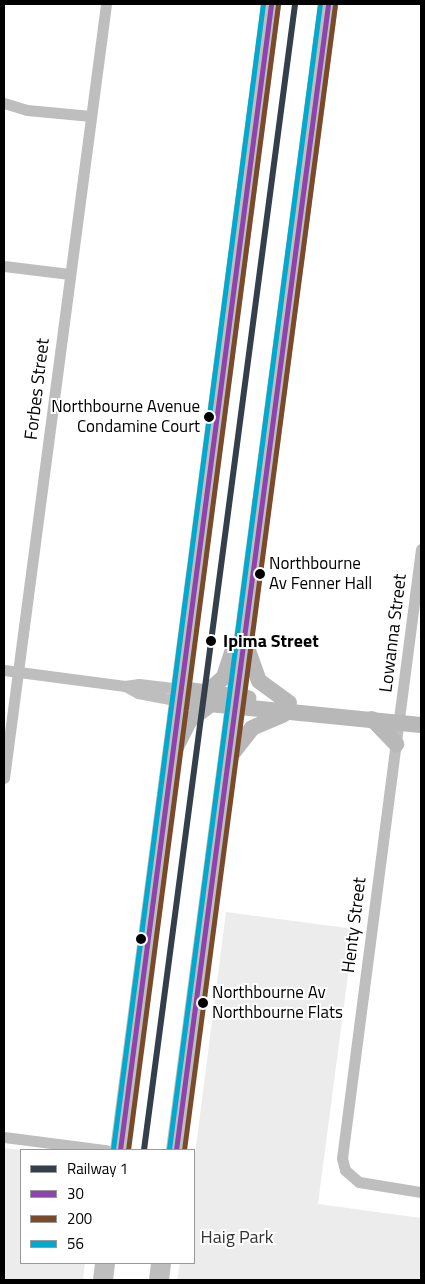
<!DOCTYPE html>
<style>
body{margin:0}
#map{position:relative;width:425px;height:1284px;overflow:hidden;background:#fff;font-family:"Titillium Web",sans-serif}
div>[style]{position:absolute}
.green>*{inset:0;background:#ececec}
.street>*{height:11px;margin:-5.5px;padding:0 5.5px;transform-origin:5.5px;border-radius:5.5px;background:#bebebe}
.secondary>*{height:16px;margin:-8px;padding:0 8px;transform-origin:8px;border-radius:8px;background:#b8b8b8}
.highway>*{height:20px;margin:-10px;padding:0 10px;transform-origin:10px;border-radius:10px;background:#bebebe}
.bus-1>*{height:5px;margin:-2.5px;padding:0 2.5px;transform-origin:2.5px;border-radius:2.5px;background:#8e44ad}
.bus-2>*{height:5px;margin:-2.5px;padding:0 2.5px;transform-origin:2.5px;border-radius:2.5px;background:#7a4b2a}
.bus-3>*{height:5px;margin:-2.5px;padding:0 2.5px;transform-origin:2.5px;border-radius:2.5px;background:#00a9ce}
.rail-1>*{height:6px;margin:-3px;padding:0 3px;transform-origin:3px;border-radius:3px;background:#343f4b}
.dots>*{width:14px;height:14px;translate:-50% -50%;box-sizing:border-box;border:2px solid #fff;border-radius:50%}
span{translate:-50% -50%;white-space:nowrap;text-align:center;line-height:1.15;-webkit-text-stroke:4px #fff;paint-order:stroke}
.bus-label{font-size:17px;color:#000}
.right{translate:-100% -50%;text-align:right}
.left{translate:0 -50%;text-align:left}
.street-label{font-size:18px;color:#000}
.stop-label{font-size:18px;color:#000;font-weight:700}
.park-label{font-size:18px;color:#333}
.frame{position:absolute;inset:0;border:5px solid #000;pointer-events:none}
.legend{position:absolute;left:20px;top:1149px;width:175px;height:115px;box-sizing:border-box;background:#fff;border:1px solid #999;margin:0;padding:6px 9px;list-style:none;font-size:15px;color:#000}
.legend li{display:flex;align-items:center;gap:10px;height:25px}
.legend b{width:25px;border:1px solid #999}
</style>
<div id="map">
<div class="green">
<i style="clip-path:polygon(226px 912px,354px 929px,318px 1204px,421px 1218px,421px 1280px,177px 1280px,180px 1263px,194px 1263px,194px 1162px)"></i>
<i style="clip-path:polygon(4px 1148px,21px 1150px,21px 1263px,85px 1263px,83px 1280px,4px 1280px)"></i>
</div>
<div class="street">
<i style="left:4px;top:103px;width:24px;rotate:17deg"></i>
<i style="left:27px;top:110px;width:64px;rotate:5.4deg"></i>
<i style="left:4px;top:266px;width:66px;rotate:6.9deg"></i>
<i style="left:421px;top:549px;width:614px;rotate:97.39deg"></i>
<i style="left:342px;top:1158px;width:12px;rotate:76deg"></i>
<i style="left:345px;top:1170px;width:18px;rotate:41deg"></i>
<i style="left:359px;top:1182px;width:63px;rotate:9.2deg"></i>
<i style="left:4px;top:670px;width:122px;rotate:7.5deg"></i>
<i style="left:125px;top:686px;width:14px;rotate:-8deg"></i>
<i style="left:139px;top:684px;width:42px;rotate:6.8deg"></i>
<i style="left:125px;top:686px;width:15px;rotate:28deg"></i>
<i style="left:138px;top:693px;width:43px;rotate:10.8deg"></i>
<i style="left:4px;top:778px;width:781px;rotate:-82.49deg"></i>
<i style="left:4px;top:1137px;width:103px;rotate:7.3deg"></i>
</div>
<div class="secondary">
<i style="left:245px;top:642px;width:41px;rotate:70.3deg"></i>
<i style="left:259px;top:681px;width:37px;rotate:36deg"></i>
<i style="left:181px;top:689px;width:68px;rotate:7.7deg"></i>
<i style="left:204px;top:695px;width:27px;rotate:-42deg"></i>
<i style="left:224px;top:677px;width:35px;rotate:-72deg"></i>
<i style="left:180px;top:701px;width:242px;rotate:5.7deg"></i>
<i style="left:372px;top:719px;width:35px;rotate:46deg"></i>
<i style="left:175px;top:749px;width:33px;rotate:-63deg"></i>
<i style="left:190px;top:720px;width:30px;rotate:-37deg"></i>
<i style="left:228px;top:759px;width:39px;rotate:-52deg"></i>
<i style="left:252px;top:728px;width:34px;rotate:-23deg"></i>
</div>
<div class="highway">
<i style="left:120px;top:1150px;width:1156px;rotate:-82.49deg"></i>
<i style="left:176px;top:1150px;width:1156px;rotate:-82.44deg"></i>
<i style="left:103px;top:1280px;width:17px;rotate:-83deg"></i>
<i style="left:159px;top:1280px;width:17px;rotate:-83deg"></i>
</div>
<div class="bus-1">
<i style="left:120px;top:1150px;width:1156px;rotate:-82.49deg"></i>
<i style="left:176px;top:1150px;width:1156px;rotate:-82.44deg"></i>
</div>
<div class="bus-2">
<i style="left:128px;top:1150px;width:1155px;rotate:-82.54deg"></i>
<i style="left:184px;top:1150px;width:1155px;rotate:-82.49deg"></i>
</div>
<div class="bus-3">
<i style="left:113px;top:1149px;width:1155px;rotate:-82.54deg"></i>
<i style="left:169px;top:1149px;width:1155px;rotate:-82.49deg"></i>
</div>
<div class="rail-1">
<i style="left:144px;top:1150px;width:1156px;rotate:-82.49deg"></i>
</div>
<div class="dots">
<i style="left:209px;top:417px;background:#000"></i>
<i style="left:260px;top:574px;background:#000"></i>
<i style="left:211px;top:641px;background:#000"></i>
<i style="left:141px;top:939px;background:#000"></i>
<i style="left:203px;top:1003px;background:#000"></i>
</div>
<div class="bus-label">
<span class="right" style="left:200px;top:417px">Northbourne Avenue<br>Condamine Court</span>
<span class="left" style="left:269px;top:574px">Northbourne<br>Av Fenner Hall</span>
<span class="left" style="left:212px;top:1003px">Northbourne Av<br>Northbourne Flats</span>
</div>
<div class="street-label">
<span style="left:37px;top:389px;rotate:-83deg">Forbes Street</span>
<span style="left:393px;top:633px;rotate:-83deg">Lowanna Street</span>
<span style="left:354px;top:925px;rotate:-83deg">Henty Street</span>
</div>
<div class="stop-label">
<span class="left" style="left:223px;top:641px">Ipima Street</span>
</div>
<div class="park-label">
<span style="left:237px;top:1237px">Haig Park</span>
</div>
<div class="frame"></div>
<ul class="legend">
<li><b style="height:6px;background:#343f4b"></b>Railway 1</li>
<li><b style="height:6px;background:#8e44ad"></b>30</li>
<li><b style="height:6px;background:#7a4b2a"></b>200</li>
<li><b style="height:6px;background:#00a9ce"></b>56</li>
</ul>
</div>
